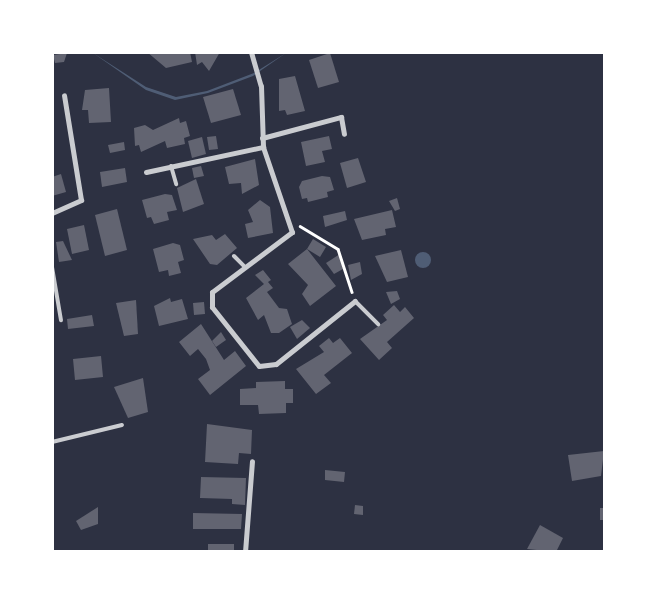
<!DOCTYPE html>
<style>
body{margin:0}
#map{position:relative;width:657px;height:604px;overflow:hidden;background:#2d3142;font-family:Quicksand,sans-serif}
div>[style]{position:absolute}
.water>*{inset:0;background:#4f5d75}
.round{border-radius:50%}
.building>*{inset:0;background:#626471}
.path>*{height:2.5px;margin:-1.25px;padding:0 1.25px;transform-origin:1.25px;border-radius:1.25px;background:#fff}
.service>*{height:4px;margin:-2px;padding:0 2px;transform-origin:2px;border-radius:2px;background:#caccd0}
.minor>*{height:5px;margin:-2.5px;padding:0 2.5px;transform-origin:2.5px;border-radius:2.5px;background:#caccd0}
span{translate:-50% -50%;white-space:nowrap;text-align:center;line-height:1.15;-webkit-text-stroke:4px #fff;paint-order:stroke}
.frame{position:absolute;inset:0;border:54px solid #fff;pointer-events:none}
</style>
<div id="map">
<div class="water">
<i style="clip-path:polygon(93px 53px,146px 87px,176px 97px,207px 91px,254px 73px,286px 53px,253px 76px,208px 93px,175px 100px,146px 90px)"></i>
<i class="round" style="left:415px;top:252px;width:16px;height:16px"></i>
</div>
<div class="building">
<i style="clip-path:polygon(147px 52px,190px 52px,192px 62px,166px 68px)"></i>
<i style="clip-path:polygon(195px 52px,220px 52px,209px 71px,202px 62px,197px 65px)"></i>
<i style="clip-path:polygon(67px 53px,64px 62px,55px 63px,53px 55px)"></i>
<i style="clip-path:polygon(330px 53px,339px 82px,318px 88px,309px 60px)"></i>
<i style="clip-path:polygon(295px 76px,305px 111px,287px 115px,285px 110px,279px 111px,279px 79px)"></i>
<i style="clip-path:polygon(109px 88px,111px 122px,89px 123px,88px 110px,82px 110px,85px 90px)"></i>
<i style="clip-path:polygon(233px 89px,241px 115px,211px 123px,203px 97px)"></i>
<i style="clip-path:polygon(179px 118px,180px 123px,186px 121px,190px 136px,184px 138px,185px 144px,167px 148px,165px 141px,141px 152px,139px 145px,135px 146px,134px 128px,145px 125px,153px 130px)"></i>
<i style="clip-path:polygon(216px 136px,218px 149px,209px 150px,207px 137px)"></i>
<i style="clip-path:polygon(329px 136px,332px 149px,322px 151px,325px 162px,306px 166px,301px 142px)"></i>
<i style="clip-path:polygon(202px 137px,206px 154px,192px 158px,188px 141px)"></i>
<i style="clip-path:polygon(124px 142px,125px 150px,110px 153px,108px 145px)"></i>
<i style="clip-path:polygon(358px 158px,366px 182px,347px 188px,340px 163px)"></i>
<i style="clip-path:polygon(255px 159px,259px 185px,242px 194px,241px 183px,229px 184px,225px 167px)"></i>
<i style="clip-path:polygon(201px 166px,204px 176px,194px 178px,192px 168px)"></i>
<i style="clip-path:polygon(125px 168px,127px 182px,102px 187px,100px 172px)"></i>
<i style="clip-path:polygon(61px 174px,66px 192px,52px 196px,52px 177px)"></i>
<i style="clip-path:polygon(322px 176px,330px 177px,334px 190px,327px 192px,328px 197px,308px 202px,307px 198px,302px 199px,299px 187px,302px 181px)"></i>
<i style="clip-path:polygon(196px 179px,204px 204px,183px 212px,177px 188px)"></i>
<i style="clip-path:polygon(165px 194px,172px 195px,177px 210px,167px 212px,169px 220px,154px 224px,151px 217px,147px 218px,142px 200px)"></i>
<i style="clip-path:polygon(397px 198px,400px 209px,395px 211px,389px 201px)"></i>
<i style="clip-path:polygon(260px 200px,270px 207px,273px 233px,248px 238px,245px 224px,253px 222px,248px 210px)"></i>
<i style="clip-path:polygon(117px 209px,127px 250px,105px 256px,95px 215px)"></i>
<i style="clip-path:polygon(392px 210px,396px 227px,385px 229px,386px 235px,362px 240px,354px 219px)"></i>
<i style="clip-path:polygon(345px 211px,347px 220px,325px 227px,323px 216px)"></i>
<i style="clip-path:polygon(84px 225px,89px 250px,72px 254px,67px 229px)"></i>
<i style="clip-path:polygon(225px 234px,237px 248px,217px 265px,210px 264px,193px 239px,212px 235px,216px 240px)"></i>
<i style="clip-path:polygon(313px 239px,326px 247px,320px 257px,307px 249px)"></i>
<i style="clip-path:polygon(63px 241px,72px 260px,59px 262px,56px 242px)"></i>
<i style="clip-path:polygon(173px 243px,180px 245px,184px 260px,178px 262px,181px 273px,169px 276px,168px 270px,159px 272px,153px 249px)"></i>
<i style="clip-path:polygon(307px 249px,336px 286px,310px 306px,302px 294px,308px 285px,288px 264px)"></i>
<i style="clip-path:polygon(401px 250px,408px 277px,387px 282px,375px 256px)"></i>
<i style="clip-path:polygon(340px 254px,343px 269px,334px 274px,326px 263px)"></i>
<i style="clip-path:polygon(360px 262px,362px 274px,351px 280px,348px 265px)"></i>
<i style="clip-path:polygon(263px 270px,271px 280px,268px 282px,273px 288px,267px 292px,279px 308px,287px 309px,292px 324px,279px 333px,271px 333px,264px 315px,258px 320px,246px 298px,264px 284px,255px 275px)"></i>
<i style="clip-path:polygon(397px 291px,400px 299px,391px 304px,386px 292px)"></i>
<i style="clip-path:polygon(170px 298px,171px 302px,182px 299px,188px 319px,159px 326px,154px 306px)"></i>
<i style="clip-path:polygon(136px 300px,138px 334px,124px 336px,116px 303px)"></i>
<i style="clip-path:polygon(204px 302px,205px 314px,194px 315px,193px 303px)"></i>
<i style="clip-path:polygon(394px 305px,400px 312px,405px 307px,414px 318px,387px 342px,392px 348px,379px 360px,360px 339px,387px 320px,383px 315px)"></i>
<i style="clip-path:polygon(92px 315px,94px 326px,68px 329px,67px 319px)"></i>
<i style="clip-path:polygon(302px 320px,310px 328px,297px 339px,290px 327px)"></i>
<i style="clip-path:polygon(201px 324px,224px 360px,235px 351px,246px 366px,210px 395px,198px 379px,210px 370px,206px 359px,198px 349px,190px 356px,179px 342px)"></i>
<i style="clip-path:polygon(221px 332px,226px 340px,216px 347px,212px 341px)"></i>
<i style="clip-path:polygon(329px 338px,333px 343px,340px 338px,352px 353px,324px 375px,331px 383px,316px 394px,296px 369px,324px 352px,319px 346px)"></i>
<i style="clip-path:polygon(101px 356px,103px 377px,75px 380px,73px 359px)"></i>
<i style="clip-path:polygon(143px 378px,148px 412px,128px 418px,114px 387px)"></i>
<i style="clip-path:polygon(285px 381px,285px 389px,293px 389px,293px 403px,286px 403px,286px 413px,259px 414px,258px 405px,240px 405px,240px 389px,256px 388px,256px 382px)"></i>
<i style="clip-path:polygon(207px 424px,252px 430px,251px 454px,239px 453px,238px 464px,205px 462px)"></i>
<i style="clip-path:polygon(604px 451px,601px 476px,572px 481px,568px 455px)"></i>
<i style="clip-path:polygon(325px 470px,345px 472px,344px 482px,325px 480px)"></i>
<i style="clip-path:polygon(201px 477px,246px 478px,245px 505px,232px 504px,232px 499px,200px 498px)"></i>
<i style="clip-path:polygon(355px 505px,363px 506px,363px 515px,354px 514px)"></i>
<i style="clip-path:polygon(98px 507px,98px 524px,81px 530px,76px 521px)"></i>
<i style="clip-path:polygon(600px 508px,604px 508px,604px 520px,600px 520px)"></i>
<i style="clip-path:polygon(193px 513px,242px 514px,241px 529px,193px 529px)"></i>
<i style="clip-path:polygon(540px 525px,563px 538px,556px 552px,527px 549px)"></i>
<i style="clip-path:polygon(208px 544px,234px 544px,234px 552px,208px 552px)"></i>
</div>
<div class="path">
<i style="left:300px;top:226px;width:44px;rotate:31.2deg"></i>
<i style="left:338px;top:249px;width:45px;rotate:72deg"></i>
</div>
<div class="service">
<i style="left:171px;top:166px;width:19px;rotate:74deg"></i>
<i style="left:234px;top:256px;width:16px;rotate:45deg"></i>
<i style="left:52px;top:267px;width:54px;rotate:80.4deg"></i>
<i style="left:355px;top:301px;width:33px;rotate:45deg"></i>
<i style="left:52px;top:442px;width:72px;rotate:-13.7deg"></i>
</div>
<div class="minor">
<i style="left:251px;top:52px;width:35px;rotate:74deg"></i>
<i style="left:261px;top:86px;width:61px;rotate:88.1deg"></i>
<i style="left:263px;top:147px;width:90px;rotate:71.2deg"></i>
<i style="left:292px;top:232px;width:100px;rotate:143.1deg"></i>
<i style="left:212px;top:292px;width:15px;rotate:90deg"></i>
<i style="left:212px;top:307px;width:75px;rotate:51.5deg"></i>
<i style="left:259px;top:366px;width:17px;rotate:-7deg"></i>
<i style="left:276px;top:364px;width:101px;rotate:-38.6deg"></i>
<i style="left:262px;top:138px;width:82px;rotate:-14.9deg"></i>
<i style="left:341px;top:117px;width:17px;rotate:80deg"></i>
<i style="left:146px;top:172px;width:120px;rotate:-12.1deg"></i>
<i style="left:52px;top:213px;width:32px;rotate:-24deg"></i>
<i style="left:81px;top:200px;width:106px;rotate:-99.2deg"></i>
<i style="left:245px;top:552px;width:91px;rotate:-85.6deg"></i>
</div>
<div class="frame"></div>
</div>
